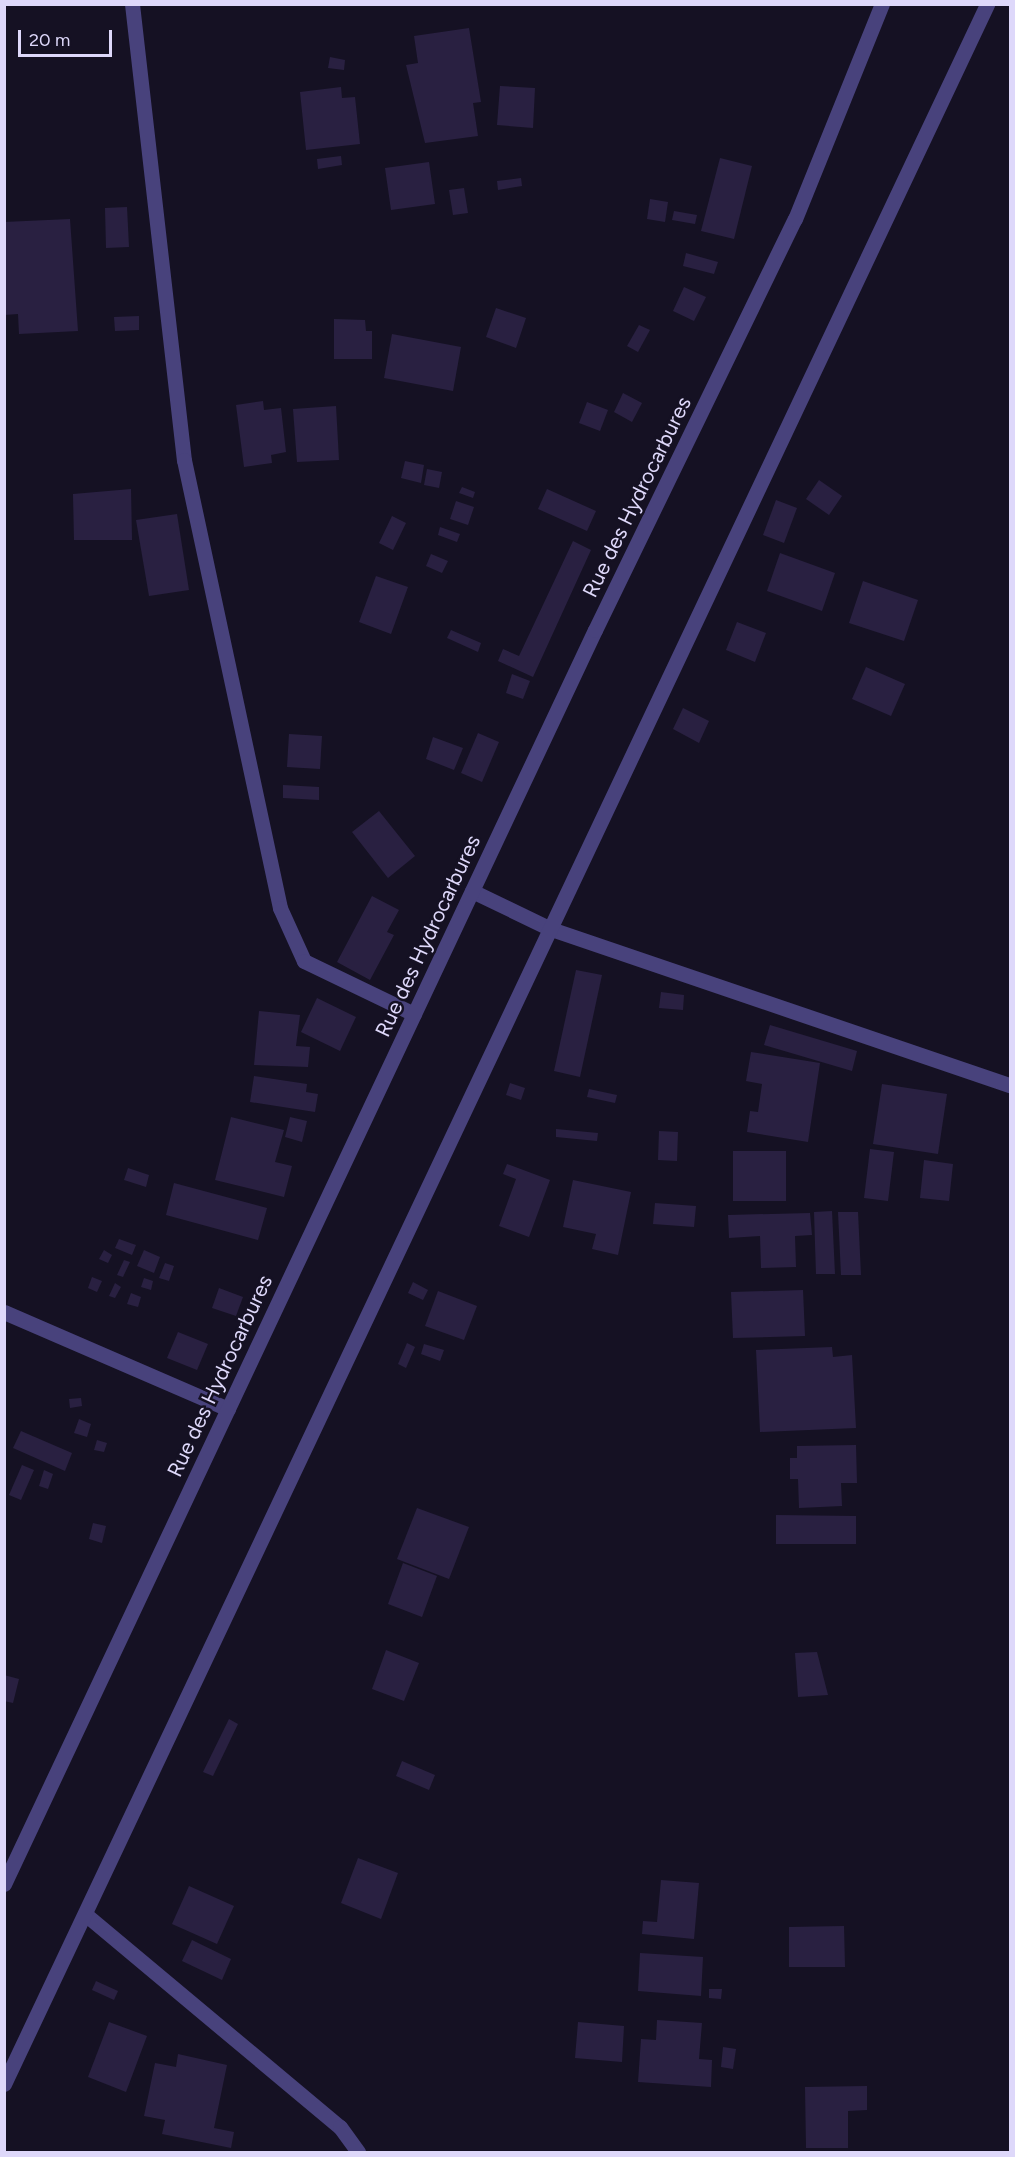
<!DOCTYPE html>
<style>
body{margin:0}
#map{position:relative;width:1015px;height:2157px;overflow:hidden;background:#151123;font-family:Figtree,sans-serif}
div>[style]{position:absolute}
.building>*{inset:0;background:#292041}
.street>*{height:15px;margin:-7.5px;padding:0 7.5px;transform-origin:7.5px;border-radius:7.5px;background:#48427c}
span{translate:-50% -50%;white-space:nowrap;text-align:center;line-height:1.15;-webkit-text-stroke:5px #151123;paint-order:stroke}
.street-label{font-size:21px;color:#ded8fa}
.frame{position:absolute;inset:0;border:6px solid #ded8fa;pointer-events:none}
.scale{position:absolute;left:18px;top:30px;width:94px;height:27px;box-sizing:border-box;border:3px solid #ded8fa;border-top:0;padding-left:8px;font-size:18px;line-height:21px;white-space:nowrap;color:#ded8fa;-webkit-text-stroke:4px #151123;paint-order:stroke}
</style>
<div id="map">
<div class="building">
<i style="clip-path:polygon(469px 28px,481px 102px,473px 103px,478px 136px,425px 143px,406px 65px,418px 63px,414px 36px)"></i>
<i style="clip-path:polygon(330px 57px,345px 60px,344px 70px,328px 68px)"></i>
<i style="clip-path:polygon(500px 86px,535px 88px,533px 128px,497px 125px)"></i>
<i style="clip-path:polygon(341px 87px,342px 98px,355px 97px,360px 144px,306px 150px,300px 92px)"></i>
<i style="clip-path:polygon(341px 156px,342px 165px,318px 169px,317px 159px)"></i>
<i style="clip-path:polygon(720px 158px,752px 166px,734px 239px,701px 231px)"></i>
<i style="clip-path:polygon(429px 162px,435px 204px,391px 210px,385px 168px)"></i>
<i style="clip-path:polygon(521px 178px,522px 186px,498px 190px,497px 181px)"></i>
<i style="clip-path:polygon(464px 188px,468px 213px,453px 215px,449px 190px)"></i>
<i style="clip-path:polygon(650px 199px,668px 202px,665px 222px,647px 219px)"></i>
<i style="clip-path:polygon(127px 207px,129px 247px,106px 248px,105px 208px)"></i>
<i style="clip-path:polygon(674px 211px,697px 215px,695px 224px,672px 220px)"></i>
<i style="clip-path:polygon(70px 219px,78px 331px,19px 334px,18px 314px,4px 315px,4px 222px)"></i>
<i style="clip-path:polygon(686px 253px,718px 262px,714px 274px,683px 266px)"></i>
<i style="clip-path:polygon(684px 287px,706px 297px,694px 321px,673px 311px)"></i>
<i style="clip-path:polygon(496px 308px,526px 318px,516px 348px,486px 337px)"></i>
<i style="clip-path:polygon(139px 316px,139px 330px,115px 331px,114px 317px)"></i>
<i style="clip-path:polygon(334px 319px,365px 320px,366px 331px,372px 331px,372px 359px,334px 359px)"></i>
<i style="clip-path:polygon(639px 325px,650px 330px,638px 352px,627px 346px)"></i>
<i style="clip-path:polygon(392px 334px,461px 347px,453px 391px,384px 378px)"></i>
<i style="clip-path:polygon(623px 393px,642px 403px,632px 422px,614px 412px)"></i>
<i style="clip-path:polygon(263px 401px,264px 410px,281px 408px,286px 452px,271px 455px,272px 463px,244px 467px,236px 405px)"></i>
<i style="clip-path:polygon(587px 402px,608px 410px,600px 431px,579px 423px)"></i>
<i style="clip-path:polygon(336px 406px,339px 460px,297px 462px,293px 409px)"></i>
<i style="clip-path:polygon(405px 461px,424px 465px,421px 483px,401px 478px)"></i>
<i style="clip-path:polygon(427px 469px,442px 472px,439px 488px,424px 485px)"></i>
<i style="clip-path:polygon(819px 480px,842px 496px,829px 515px,806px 499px)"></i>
<i style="clip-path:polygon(462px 487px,475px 492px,473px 498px,459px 493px)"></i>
<i style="clip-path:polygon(131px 489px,132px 540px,74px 540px,73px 494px)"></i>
<i style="clip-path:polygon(547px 489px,596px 511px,587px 531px,538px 509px)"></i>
<i style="clip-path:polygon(776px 500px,797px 508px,784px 543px,763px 535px)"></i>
<i style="clip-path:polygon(456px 501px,474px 507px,468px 525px,450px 519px)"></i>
<i style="clip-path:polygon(177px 514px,189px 590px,149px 596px,136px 520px)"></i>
<i style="clip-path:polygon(392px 516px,406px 523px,393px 550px,379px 543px)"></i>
<i style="clip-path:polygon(440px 527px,460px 534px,457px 542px,438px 535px)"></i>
<i style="clip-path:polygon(573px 541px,591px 550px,533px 677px,498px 661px,503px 649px,519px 656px)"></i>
<i style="clip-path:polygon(780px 553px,835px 573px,822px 611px,767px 591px)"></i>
<i style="clip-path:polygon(431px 554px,448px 561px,442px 573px,426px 566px)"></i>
<i style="clip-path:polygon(376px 576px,408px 587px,391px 634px,359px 622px)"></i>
<i style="clip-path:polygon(863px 581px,918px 600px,904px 641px,849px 623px)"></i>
<i style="clip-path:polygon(737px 622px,766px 633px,755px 662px,726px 650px)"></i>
<i style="clip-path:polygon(451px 630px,481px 643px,478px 652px,447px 638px)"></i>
<i style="clip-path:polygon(866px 667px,905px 684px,891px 716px,852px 699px)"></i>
<i style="clip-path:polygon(512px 674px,530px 681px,523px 699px,506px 693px)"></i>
<i style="clip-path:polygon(683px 708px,709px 721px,699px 743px,673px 729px)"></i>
<i style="clip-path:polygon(478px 733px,499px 742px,482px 782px,461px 773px)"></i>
<i style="clip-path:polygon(289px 734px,322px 736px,320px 769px,287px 767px)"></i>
<i style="clip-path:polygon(433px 737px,463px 748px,454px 770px,426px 759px)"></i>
<i style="clip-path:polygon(283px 785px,319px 787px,319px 800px,283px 798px)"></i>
<i style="clip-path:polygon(379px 811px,415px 856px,388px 878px,352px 832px)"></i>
<i style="clip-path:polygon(372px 896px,399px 910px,387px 932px,394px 935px,370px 980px,337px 962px)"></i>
<i style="clip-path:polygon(576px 970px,602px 975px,580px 1077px,554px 1071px)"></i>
<i style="clip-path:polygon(661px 992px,684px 995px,683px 1010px,659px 1008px)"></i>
<i style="clip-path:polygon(317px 998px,356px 1017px,340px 1051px,301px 1032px)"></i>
<i style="clip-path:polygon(259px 1011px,300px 1015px,296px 1046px,310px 1047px,308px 1067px,254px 1065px)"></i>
<i style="clip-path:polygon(770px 1025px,857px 1051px,852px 1071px,764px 1045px)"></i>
<i style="clip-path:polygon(751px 1052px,820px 1063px,808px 1142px,747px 1132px,750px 1111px,758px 1112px,762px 1084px,746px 1081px)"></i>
<i style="clip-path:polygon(254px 1076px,307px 1084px,306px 1092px,318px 1094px,315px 1112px,250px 1102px)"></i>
<i style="clip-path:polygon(510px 1083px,525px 1088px,521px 1100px,506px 1095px)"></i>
<i style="clip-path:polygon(882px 1084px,947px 1094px,938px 1154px,873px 1144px)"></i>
<i style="clip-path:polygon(589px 1089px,617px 1095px,615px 1103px,587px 1097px)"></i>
<i style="clip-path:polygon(231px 1117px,284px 1130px,275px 1162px,292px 1166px,284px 1197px,215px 1180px)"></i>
<i style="clip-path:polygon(290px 1117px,307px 1121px,302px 1142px,285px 1137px)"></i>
<i style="clip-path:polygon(556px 1129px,598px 1133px,597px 1141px,556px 1137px)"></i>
<i style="clip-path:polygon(659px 1131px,678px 1132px,677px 1161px,658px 1160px)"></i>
<i style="clip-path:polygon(870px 1149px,894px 1152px,888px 1201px,864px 1198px)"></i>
<i style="clip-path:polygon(733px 1151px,786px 1151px,786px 1201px,733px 1201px)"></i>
<i style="clip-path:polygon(924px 1160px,953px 1164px,949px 1201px,920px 1198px)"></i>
<i style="clip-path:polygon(507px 1164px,550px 1180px,529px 1237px,499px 1226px,516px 1179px,503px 1174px)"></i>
<i style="clip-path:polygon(128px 1168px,149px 1175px,146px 1187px,124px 1180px)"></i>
<i style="clip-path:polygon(573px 1180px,631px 1192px,618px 1255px,592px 1249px,596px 1234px,563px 1227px)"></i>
<i style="clip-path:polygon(174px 1183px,267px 1208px,258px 1240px,166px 1215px)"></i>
<i style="clip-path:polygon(655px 1203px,696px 1206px,694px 1227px,653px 1224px)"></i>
<i style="clip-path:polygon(832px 1211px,835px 1274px,816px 1274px,814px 1212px)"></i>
<i style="clip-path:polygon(838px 1212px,858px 1212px,861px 1275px,841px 1275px)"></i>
<i style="clip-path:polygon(810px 1213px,812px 1235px,795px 1236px,796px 1267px,761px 1268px,760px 1236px,729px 1238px,728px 1215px)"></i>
<i style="clip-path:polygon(119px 1239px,136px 1245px,132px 1255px,115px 1248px)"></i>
<i style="clip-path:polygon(104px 1250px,112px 1255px,108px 1263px,99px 1259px)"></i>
<i style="clip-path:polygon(144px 1250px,160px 1257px,154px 1273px,137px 1266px)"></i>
<i style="clip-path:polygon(124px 1260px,130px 1262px,123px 1277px,117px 1275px)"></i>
<i style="clip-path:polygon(165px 1263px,174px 1266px,169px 1281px,159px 1278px)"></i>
<i style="clip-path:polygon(92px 1277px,102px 1281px,97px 1292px,88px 1288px)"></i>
<i style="clip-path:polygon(144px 1278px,153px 1281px,151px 1290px,141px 1287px)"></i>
<i style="clip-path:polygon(413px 1282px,428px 1290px,423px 1300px,408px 1293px)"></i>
<i style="clip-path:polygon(115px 1283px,121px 1287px,115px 1298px,109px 1296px)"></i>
<i style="clip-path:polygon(219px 1288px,243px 1297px,236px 1316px,212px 1308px)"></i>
<i style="clip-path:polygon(803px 1290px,805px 1336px,733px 1338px,731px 1292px)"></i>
<i style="clip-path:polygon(438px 1291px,477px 1306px,464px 1340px,425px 1326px)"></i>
<i style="clip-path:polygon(131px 1293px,141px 1297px,138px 1307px,127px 1304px)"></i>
<i style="clip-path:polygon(178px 1332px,208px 1344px,197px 1370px,167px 1358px)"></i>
<i style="clip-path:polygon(407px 1343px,415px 1347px,406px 1368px,398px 1364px)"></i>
<i style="clip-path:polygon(424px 1344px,444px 1350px,440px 1361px,421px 1354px)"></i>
<i style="clip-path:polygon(832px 1347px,833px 1357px,852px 1355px,856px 1428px,760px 1432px,756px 1350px)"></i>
<i style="clip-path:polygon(81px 1398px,82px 1406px,70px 1408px,69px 1399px)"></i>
<i style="clip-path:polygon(79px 1419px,91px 1424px,87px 1437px,74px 1433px)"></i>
<i style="clip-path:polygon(21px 1431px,72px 1453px,65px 1471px,13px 1448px)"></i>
<i style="clip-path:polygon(97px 1440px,107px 1443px,104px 1452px,94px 1450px)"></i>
<i style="clip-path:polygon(856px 1445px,857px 1483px,841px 1483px,842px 1506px,799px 1508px,798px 1479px,790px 1479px,790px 1458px,797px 1458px,797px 1446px)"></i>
<i style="clip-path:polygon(22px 1465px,34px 1470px,21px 1500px,9px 1495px)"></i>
<i style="clip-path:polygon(44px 1470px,53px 1474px,48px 1489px,39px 1486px)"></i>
<i style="clip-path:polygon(417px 1508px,469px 1527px,449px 1579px,397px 1559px)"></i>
<i style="clip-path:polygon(776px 1515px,856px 1516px,856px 1544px,776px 1544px)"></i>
<i style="clip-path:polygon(93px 1523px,106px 1526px,102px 1543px,89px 1539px)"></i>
<i style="clip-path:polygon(403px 1563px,437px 1576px,422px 1617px,388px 1604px)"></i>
<i style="clip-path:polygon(386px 1650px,419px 1663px,404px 1701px,372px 1689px)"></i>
<i style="clip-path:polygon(817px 1652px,828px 1695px,798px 1697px,795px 1653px)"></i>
<i style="clip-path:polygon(4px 1675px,19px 1679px,13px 1703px,4px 1701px)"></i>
<i style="clip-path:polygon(229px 1719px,238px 1724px,213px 1776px,203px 1772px)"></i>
<i style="clip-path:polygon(402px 1761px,435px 1775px,429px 1790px,396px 1776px)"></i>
<i style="clip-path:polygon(358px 1858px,398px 1873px,381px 1919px,341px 1903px)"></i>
<i style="clip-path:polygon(661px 1880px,699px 1883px,694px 1939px,642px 1934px,643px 1921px,657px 1922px)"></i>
<i style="clip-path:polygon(189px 1886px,234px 1906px,217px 1944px,172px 1924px)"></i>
<i style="clip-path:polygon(844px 1926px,845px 1967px,789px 1967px,789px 1927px)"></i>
<i style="clip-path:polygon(192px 1940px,231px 1959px,222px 1980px,182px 1961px)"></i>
<i style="clip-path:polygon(640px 1953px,703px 1957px,701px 1996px,638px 1991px)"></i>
<i style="clip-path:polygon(96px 1981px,118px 1991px,114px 2000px,92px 1990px)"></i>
<i style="clip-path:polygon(709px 1989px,722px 1989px,721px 1999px,709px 1998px)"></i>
<i style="clip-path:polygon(657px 2020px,702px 2023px,699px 2059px,712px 2060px,711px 2087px,638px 2082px,641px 2039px,656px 2040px)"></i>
<i style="clip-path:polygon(109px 2022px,147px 2036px,126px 2092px,88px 2077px)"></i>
<i style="clip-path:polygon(578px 2022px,624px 2026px,622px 2062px,575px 2058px)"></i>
<i style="clip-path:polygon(723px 2047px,736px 2049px,733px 2069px,721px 2067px)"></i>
<i style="clip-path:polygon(178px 2054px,227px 2065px,214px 2128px,234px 2132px,231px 2148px,162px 2134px,165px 2120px,144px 2116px,155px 2063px,176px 2067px)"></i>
<i style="clip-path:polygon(867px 2086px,867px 2110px,848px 2111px,848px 2148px,806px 2148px,805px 2087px)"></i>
</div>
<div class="street">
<i style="left:132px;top:4px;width:459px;rotate:83.5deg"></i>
<i style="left:184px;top:460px;width:458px;rotate:77.9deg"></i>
<i style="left:280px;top:908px;width:58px;rotate:65.6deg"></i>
<i style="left:304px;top:961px;width:122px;rotate:25.7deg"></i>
<i style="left:472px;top:891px;width:88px;rotate:25.7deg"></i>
<i style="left:551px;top:929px;width:485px;rotate:18.8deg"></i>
<i style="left:4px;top:1312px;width:244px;rotate:23.4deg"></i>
<i style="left:4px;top:1884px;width:1386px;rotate:-64.77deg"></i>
<i style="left:595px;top:630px;width:457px;rotate:-64.1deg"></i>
<i style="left:795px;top:219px;width:232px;rotate:-68deg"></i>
<i style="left:85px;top:1914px;width:332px;rotate:39.9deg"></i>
<i style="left:340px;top:2127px;width:31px;rotate:54deg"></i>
<i style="left:4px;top:2084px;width:2301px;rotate:-64.7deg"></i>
</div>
<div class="street-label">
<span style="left:637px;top:497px;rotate:-64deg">Rue des Hydrocarbures</span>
<span style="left:428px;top:936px;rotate:-65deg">Rue des Hydrocarbures</span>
<span style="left:220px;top:1376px;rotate:-65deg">Rue des Hydrocarbures</span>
</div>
<div class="frame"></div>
<div class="scale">20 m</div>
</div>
